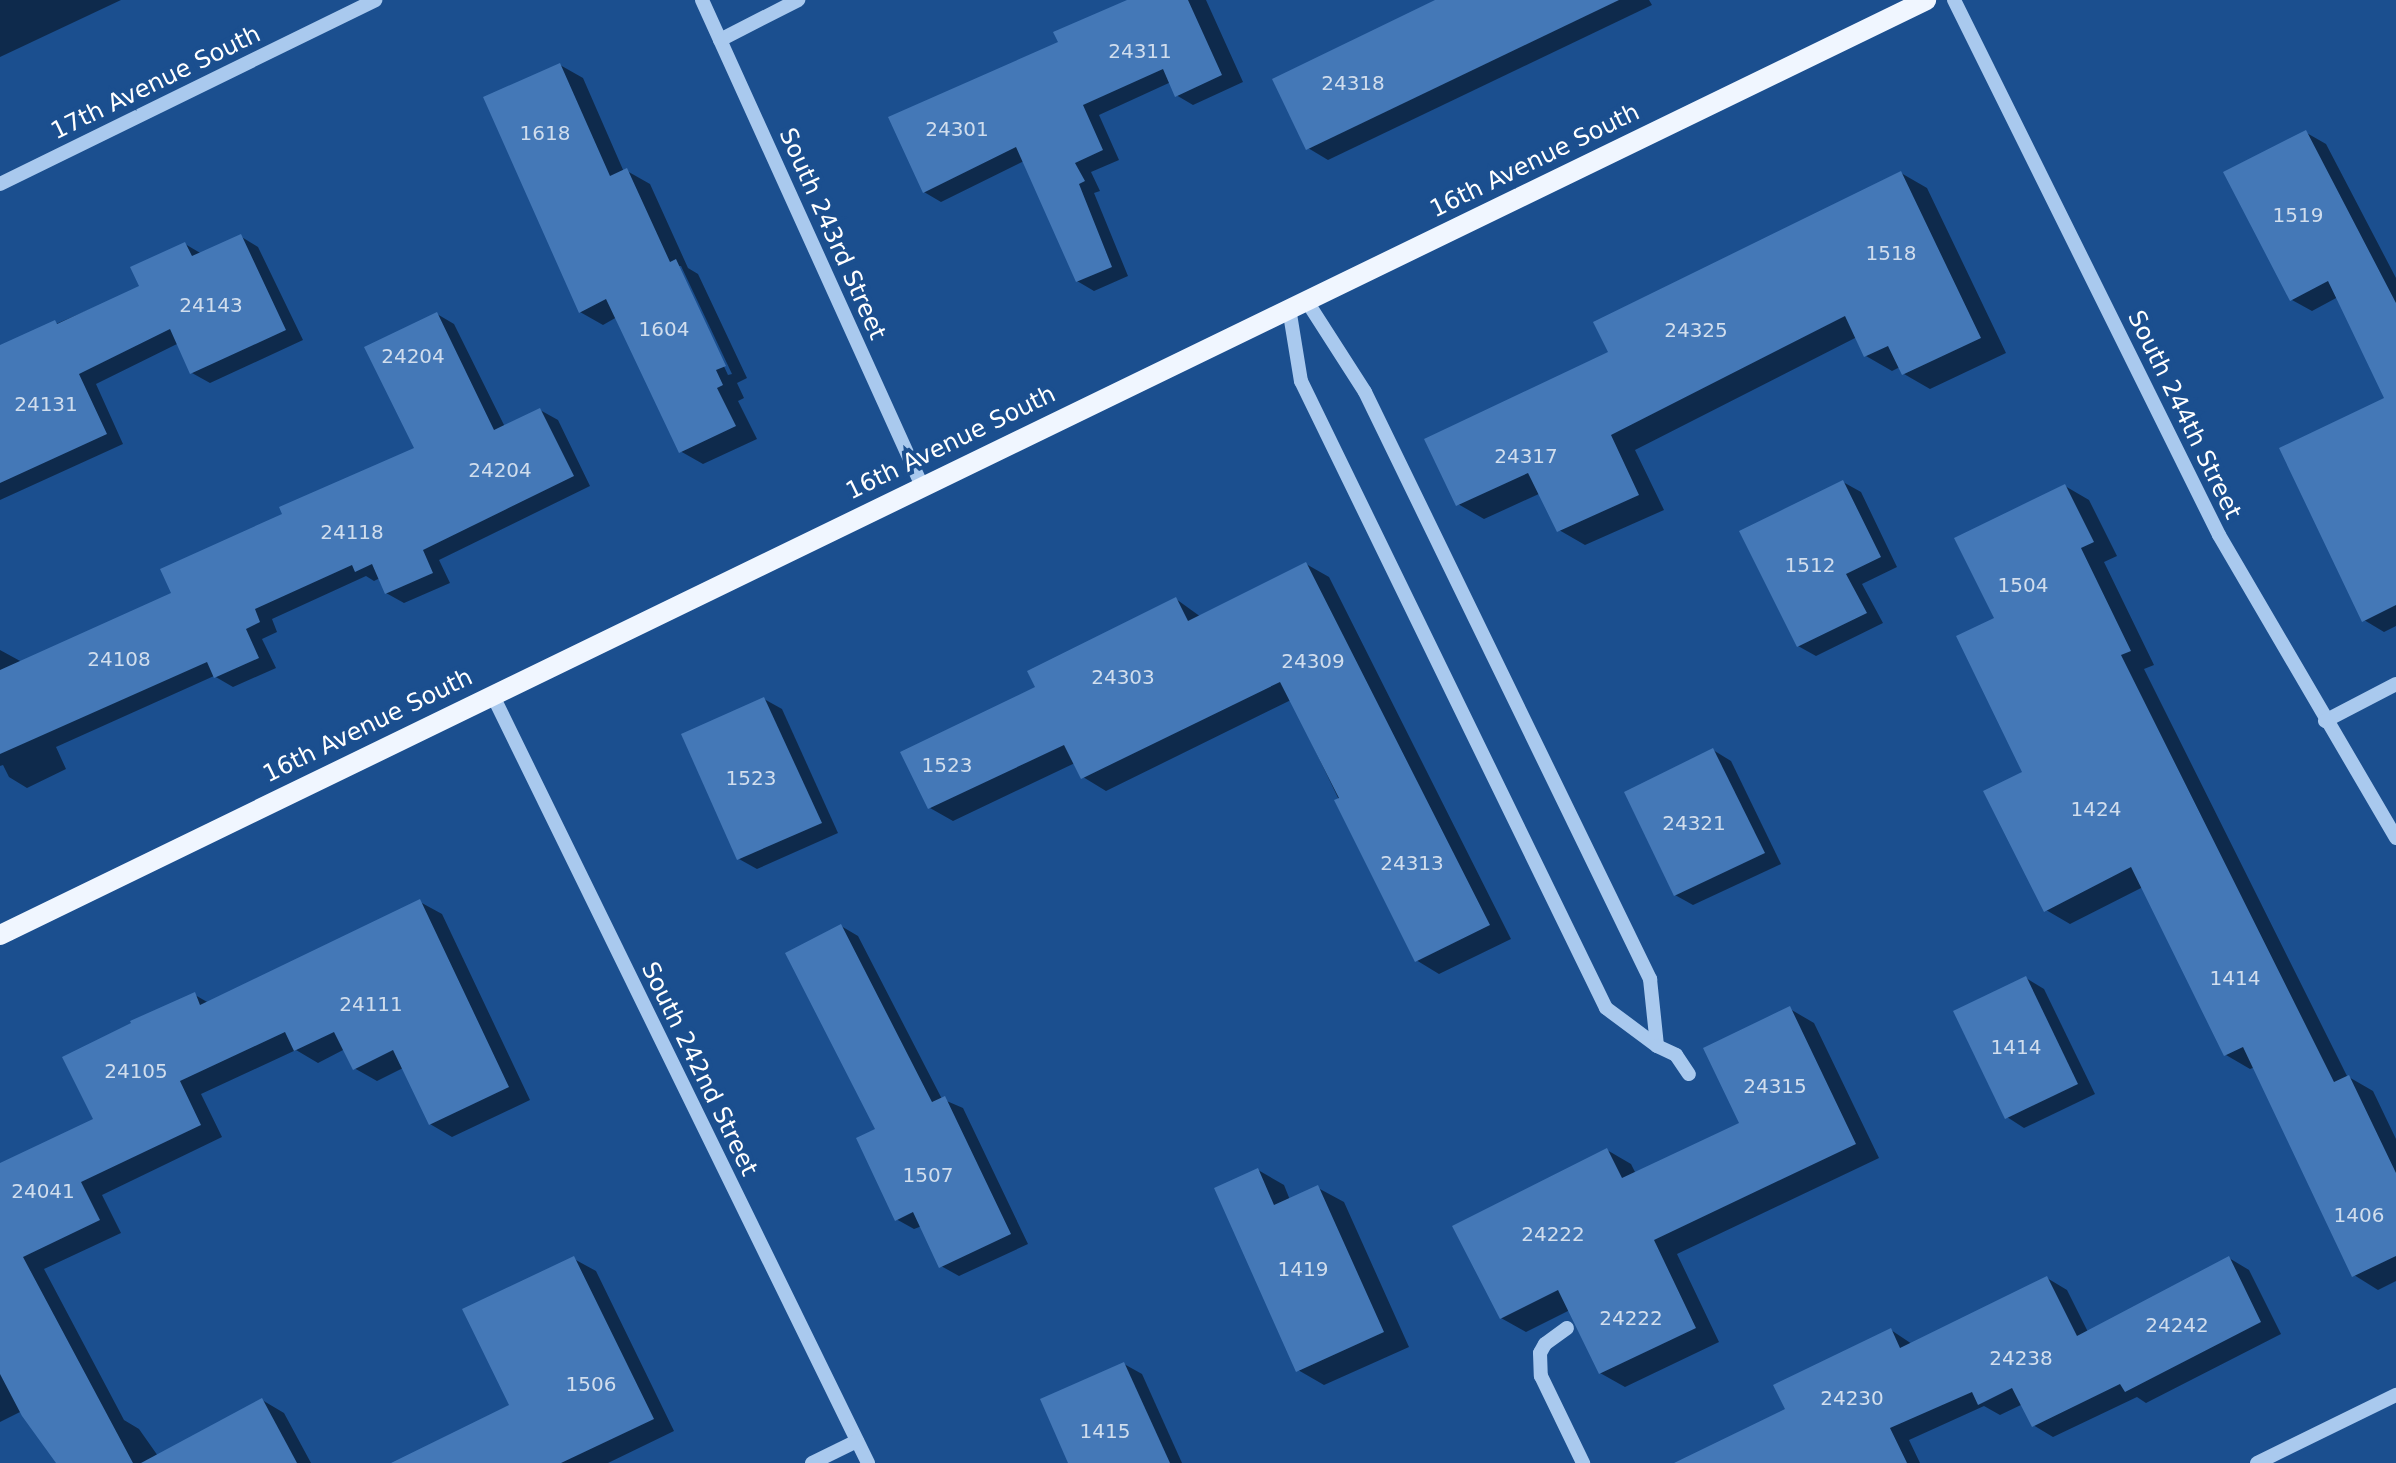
<!DOCTYPE html>
<style>
body{margin:0}
#map{position:relative;width:2396px;height:1463px;overflow:hidden;background:#1b4f8f;font-family:"DejaVu Sans",sans-serif}
div>[style]{position:absolute}
.shadow>*{inset:0;background:#0007}
.building>*{inset:0;background:#4478b7}
.minor>*{height:14px;margin:-7px;padding:0 7px;transform-origin:7px;border-radius:7px;background:#a9c9ee}
.major>*{height:20px;margin:-10px;padding:0 10px;transform-origin:10px;border-radius:10px;background:#f0f6ff}
span{translate:-50% -50%;white-space:nowrap;text-align:center;line-height:1.15;-webkit-text-stroke:8px #1b4f8f;paint-order:stroke}
.number-label{font-size:20px;color:#d0dded}
.number-label span{-webkit-text-stroke-width:0}
.street-label{font-size:24px;color:#fff}
</style>
<div id="map">
<div class="shadow">
<i style="clip-path:polygon(0 0,121px 0,0 57px)"></i>
<i style="clip-path:polygon(1132px 0,1206px 0,1243px 82px,1193px 105px,1176px 95px,1171px 82px,1099px 115px,1119px 160px,1091px 172px,1100px 191px,1094px 193px,1128px 276px,1094px 291px,1077px 281px,1024px 161px,941px 202px,924px 192px,1060px 43px)"></i>
<i style="clip-path:polygon(1437px 0,1649px 0,1652px 5px,1328px 160px,1308px 148px)"></i>
<i style="clip-path:polygon(evenodd,560px 65px,583px 78px,624px 172px,627px 171px,650px 184px,688px 268px,698px 274px,747px 378px,737px 383px,744px 398px,738px 401px,757px 439px,703px 464px,680px 451px,617px 317px,603px 325px,580px 312px,560px 65px,677px 266px,681px 266px,732px 374px,728px 375px,677px 266px)"></i>
<i style="clip-path:polygon(2305px 132px,2326px 144px,2396px 278px,2396px 626px,2384px 632px,2364px 620px,2387px 399px,2338px 297px,2312px 311px,2292px 300px)"></i>
<i style="clip-path:polygon(1901px 173px,1927px 188px,2006px 353px,1930px 389px,1904px 374px,1900px 367px,1892px 371px,1866px 356px,1857px 337px,1635px 450px,1664px 510px,1585px 545px,1559px 530px,1541px 493px,1484px 519px,1458px 504px,1611px 353px)"></i>
<i style="clip-path:polygon(240px 236px,258px 247px,303px 340px,210px 383px,192px 373px,179px 343px,96px 384px,123px 444px,0 500px,0 348px,142px 287px,185px 244px,202px 254px)"></i>
<i style="clip-path:polygon(437px 314px,454px 324px,505px 427px,540px 410px,558px 420px,590px 486px,439px 560px,450px 583px,404px 603px,386px 593px,380px 578px,374px 581px,366px 576px,272px 619px,277px 632px,262px 639px,276px 668px,233px 687px,214px 676px,56px 747px,66px 769px,27px 788px,9px 777px,3px 765px,0 766px,0 650px,22px 662px,174px 594px,284px 515px,416px 449px)"></i>
<i style="clip-path:polygon(1843px 482px,1861px 492px,1897px 567px,1862px 584px,1883px 623px,1816px 656px,1798px 646px)"></i>
<i style="clip-path:polygon(2065px 486px,2089px 500px,2117px 556px,2104px 562px,2154px 665px,2144px 669px,2347px 1076px,2373px 1091px,2396px 1139px,2396px 1281px,2378px 1290px,2354px 1275px,2255px 1067px,2250px 1069px,2226px 1055px,2143px 887px,2070px 924px,2046px 910px,1996px 619px)"></i>
<i style="clip-path:polygon(1306px 564px,1329px 577px,1511px 939px,1439px 974px,1416px 960px,1291px 700px,1106px 791px,1083px 777px,1075px 763px,953px 821px,930px 808px,1037px 688px,1176px 599px,1201px 617px)"></i>
<i style="clip-path:polygon(764px 699px,782px 709px,838px 833px,757px 869px,739px 859px)"></i>
<i style="clip-path:polygon(1713px 750px,1731px 761px,1781px 864px,1693px 905px,1675px 895px)"></i>
<i style="clip-path:polygon(420px 902px,442px 914px,530px 1100px,452px 1137px,430px 1124px,403px 1068px,377px 1081px,354px 1068px,345px 1049px,318px 1063px,296px 1050px,201px 1094px,222px 1137px,102px 1195px,121px 1233px,44px 1269px,124px 1420px,139px 1429px,158px 1456px,262px 1400px,284px 1413px,311px 1463px,60px 1463px,24px 1410px,0 1422px,0 1165px,95px 1120px,195px 995px,209px 1003px)"></i>
<i style="clip-path:polygon(841px 926px,858px 936px,942px 1099px,963px 1108px,1028px 1244px,959px 1276px,941px 1266px,922px 1226px,914px 1229px,896px 1219px)"></i>
<i style="clip-path:polygon(2026px 978px,2044px 989px,2095px 1094px,2024px 1128px,2007px 1117px)"></i>
<i style="clip-path:polygon(1790px 1009px,1814px 1023px,1879px 1158px,1677px 1254px,1719px 1342px,1625px 1387px,1600px 1373px,1570px 1310px,1526px 1332px,1501px 1318px,1607px 1150px,1631px 1164px,1636px 1174px,1742px 1124px)"></i>
<i style="clip-path:polygon(1258px 1170px,1284px 1185px,1290px 1200px,1318px 1188px,1344px 1202px,1409px 1347px,1324px 1385px,1298px 1370px)"></i>
<i style="clip-path:polygon(2229px 1258px,2249px 1270px,2281px 1334px,2146px 1403px,2137px 1397px,2053px 1437px,2033px 1425px,2023px 1404px,2000px 1415px,1984px 1406px,1909px 1440px,1920px 1463px,1678px 1463px,1787px 1410px,1891px 1330px,1912px 1344px,2047px 1278px,2067px 1290px,2088px 1332px)"></i>
<i style="clip-path:polygon(574px 1259px,596px 1271px,674px 1431px,608px 1463px,396px 1463px,512px 1406px)"></i>
<i style="clip-path:polygon(1124px 1364px,1142px 1374px,1182px 1463px,1070px 1463px)"></i>
</div>
<div class="building">
<i style="clip-path:polygon(1127px 0,1188px 0,1222px 75px,1175px 97px,1163px 69px,1083px 105px,1103px 150px,1075px 163px,1085px 181px,1079px 184px,1112px 267px,1076px 282px,1016px 147px,923px 193px,888px 117px,1058px 42px,1053px 32px)"></i>
<i style="clip-path:polygon(1435px 0,1619px 0,1306px 150px,1272px 79px)"></i>
<i style="clip-path:polygon(560px 63px,610px 176px,627px 168px,670px 262px,676px 259px,726px 366px,716px 370px,723px 385px,717px 388px,736px 426px,679px 453px,606px 299px,579px 313px,483px 97px)"></i>
<i style="clip-path:polygon(2306px 130px,2396px 303px,2396px 605px,2362px 622px,2279px 448px,2384px 398px,2328px 281px,2290px 301px,2223px 172px)"></i>
<i style="clip-path:polygon(1901px 171px,1981px 338px,1902px 375px,1888px 346px,1864px 357px,1845px 316px,1611px 435px,1639px 495px,1557px 532px,1528px 473px,1456px 506px,1424px 439px,1608px 352px,1593px 322px)"></i>
<i style="clip-path:polygon(241px 234px,286px 330px,190px 374px,170px 329px,79px 374px,107px 434px,0 483px,0 345px,55px 320px,57px 324px,139px 286px,130px 267px,185px 242px,192px 256px)"></i>
<i style="clip-path:polygon(437px 312px,494px 430px,540px 408px,574px 476px,423px 550px,433px 573px,385px 594px,372px 564px,355px 572px,352px 565px,255px 609px,260px 622px,246px 629px,259px 658px,214px 678px,207px 662px,0 754px,0 670px,171px 593px,160px 569px,282px 514px,279px 507px,414px 448px,364px 347px)"></i>
<i style="clip-path:polygon(1843px 480px,1881px 557px,1846px 574px,1867px 613px,1797px 647px,1739px 531px)"></i>
<i style="clip-path:polygon(2065px 484px,2094px 542px,2081px 548px,2131px 651px,2121px 655px,2334px 1082px,2349px 1075px,2396px 1173px,2396px 1256px,2352px 1277px,2243px 1047px,2224px 1056px,2131px 867px,2044px 912px,1983px 791px,2022px 772px,1956px 636px,1994px 618px,1954px 538px)"></i>
<i style="clip-path:polygon(1306px 562px,1490px 925px,1415px 962px,1334px 800px,1339px 798px,1280px 682px,1081px 779px,1064px 745px,928px 809px,900px 752px,1035px 687px,1027px 671px,1176px 597px,1188px 621px)"></i>
<i style="clip-path:polygon(764px 697px,822px 823px,737px 860px,681px 734px)"></i>
<i style="clip-path:polygon(1713px 748px,1765px 853px,1674px 896px,1624px 792px)"></i>
<i style="clip-path:polygon(420px 899px,509px 1087px,429px 1125px,393px 1050px,353px 1070px,334px 1032px,294px 1051px,285px 1032px,180px 1081px,201px 1125px,81px 1182px,100px 1220px,23px 1257px,133px 1463px,56px 1463px,22px 1416px,0 1374px,0 1163px,93px 1119px,62px 1057px,131px 1023px,130px 1021px,195px 992px,200px 1005px)"></i>
<i style="clip-path:polygon(841px 924px,932px 1102px,945px 1096px,1011px 1234px,939px 1268px,913px 1212px,895px 1221px,856px 1138px,875px 1129px,785px 953px)"></i>
<i style="clip-path:polygon(2026px 976px,2078px 1084px,2005px 1119px,1953px 1011px)"></i>
<i style="clip-path:polygon(1790px 1006px,1856px 1144px,1654px 1240px,1696px 1328px,1599px 1374px,1558px 1290px,1500px 1319px,1452px 1226px,1607px 1148px,1622px 1178px,1739px 1123px,1703px 1048px)"></i>
<i style="clip-path:polygon(1258px 1168px,1274px 1205px,1318px 1185px,1384px 1332px,1296px 1372px,1214px 1188px)"></i>
<i style="clip-path:polygon(574px 1256px,654px 1419px,561px 1463px,391px 1463px,509px 1405px,462px 1309px)"></i>
<i style="clip-path:polygon(2229px 1256px,2261px 1322px,2125px 1392px,2120px 1384px,2032px 1427px,2012px 1388px,1978px 1405px,1972px 1392px,1890px 1428px,1907px 1463px,1674px 1463px,1785px 1409px,1773px 1385px,1891px 1328px,1900px 1348px,2047px 1276px,2077px 1336px)"></i>
<i style="clip-path:polygon(1124px 1362px,1170px 1463px,1068px 1463px,1040px 1399px)"></i>
<i style="clip-path:polygon(262px 1398px,297px 1463px,141px 1463px)"></i>
</div>
<div class="minor">
<i style="left:702px;top:0;width:533px;rotate:65.64deg"></i>
<i style="left:1954px;top:0;width:597px;rotate:63.65deg"></i>
<i style="left:2219px;top:535px;width:351px;rotate:59.7deg"></i>
<i style="left:720px;top:40px;width:88px;rotate:-27.1deg"></i>
<i style="left:0;top:184px;width:418px;rotate:-26.1deg"></i>
<i style="left:1306px;top:300px;width:109px;rotate:57.3deg"></i>
<i style="left:1365px;top:392px;width:653px;rotate:64.1deg"></i>
<i style="left:1650px;top:979px;width:67px;rotate:84deg"></i>
<i style="left:1289px;top:308px;width:74px;rotate:80.7deg"></i>
<i style="left:1301px;top:381px;width:697px;rotate:64.06deg"></i>
<i style="left:1606px;top:1008px;width:64px;rotate:36.7deg"></i>
<i style="left:1657px;top:1046px;width:21px;rotate:25deg"></i>
<i style="left:1676px;top:1055px;width:23px;rotate:56deg"></i>
<i style="left:492px;top:694px;width:856px;rotate:63.94deg"></i>
<i style="left:2325px;top:721px;width:80px;rotate:-27.5deg"></i>
<i style="left:1567px;top:1328px;width:27px;rotate:144deg"></i>
<i style="left:1545px;top:1344px;width:10px;rotate:119deg"></i>
<i style="left:1540px;top:1353px;width:23px;rotate:88deg"></i>
<i style="left:1541px;top:1376px;width:97px;rotate:64.2deg"></i>
<i style="left:812px;top:1463px;width:50px;rotate:-26.1deg"></i>
<i style="left:2257px;top:1463px;width:155px;rotate:-26.1deg"></i>
</div>
<div class="major">
<i style="left:0;top:935px;width:2141px;rotate:-25.89deg"></i>
</div>
<div class="number-label">
<span style="left:1140px;top:51px">24311</span>
<span style="left:1353px;top:83px">24318</span>
<span style="left:957px;top:129px">24301</span>
<span style="left:545px;top:133px">1618</span>
<span style="left:2298px;top:215px">1519</span>
<span style="left:1891px;top:253px">1518</span>
<span style="left:211px;top:305px">24143</span>
<span style="left:664px;top:329px">1604</span>
<span style="left:1696px;top:330px">24325</span>
<span style="left:413px;top:356px">24204</span>
<span style="left:46px;top:404px">24131</span>
<span style="left:1526px;top:456px">24317</span>
<span style="left:500px;top:470px">24204</span>
<span style="left:352px;top:532px">24118</span>
<span style="left:1810px;top:565px">1512</span>
<span style="left:2023px;top:585px">1504</span>
<span style="left:119px;top:659px">24108</span>
<span style="left:1313px;top:661px">24309</span>
<span style="left:1123px;top:677px">24303</span>
<span style="left:947px;top:765px">1523</span>
<span style="left:751px;top:778px">1523</span>
<span style="left:2096px;top:809px">1424</span>
<span style="left:1694px;top:823px">24321</span>
<span style="left:1412px;top:863px">24313</span>
<span style="left:2235px;top:978px">1414</span>
<span style="left:371px;top:1004px">24111</span>
<span style="left:2016px;top:1047px">1414</span>
<span style="left:136px;top:1071px">24105</span>
<span style="left:1775px;top:1086px">24315</span>
<span style="left:928px;top:1175px">1507</span>
<span style="left:43px;top:1191px">24041</span>
<span style="left:2359px;top:1215px">1406</span>
<span style="left:1553px;top:1234px">24222</span>
<span style="left:1303px;top:1269px">1419</span>
<span style="left:1631px;top:1318px">24222</span>
<span style="left:2177px;top:1325px">24242</span>
<span style="left:2021px;top:1358px">24238</span>
<span style="left:591px;top:1384px">1506</span>
<span style="left:1852px;top:1398px">24230</span>
<span style="left:1105px;top:1431px">1415</span>
</div>
<div class="street-label">
<span style="left:156px;top:83px;rotate:-26deg">17th Avenue South</span>
<span style="left:1535px;top:161px;rotate:-26deg">16th Avenue South</span>
<span style="left:832px;top:234px;rotate:66deg">South 243rd Street</span>
<span style="left:2184px;top:415px;rotate:64deg">South 244th Street</span>
<span style="left:951px;top:443px;rotate:-26deg">16th Avenue South</span>
<span style="left:368px;top:726px;rotate:-26deg">16th Avenue South</span>
<span style="left:699px;top:1069px;rotate:64deg">South 242nd Street</span>
</div>
</div>
